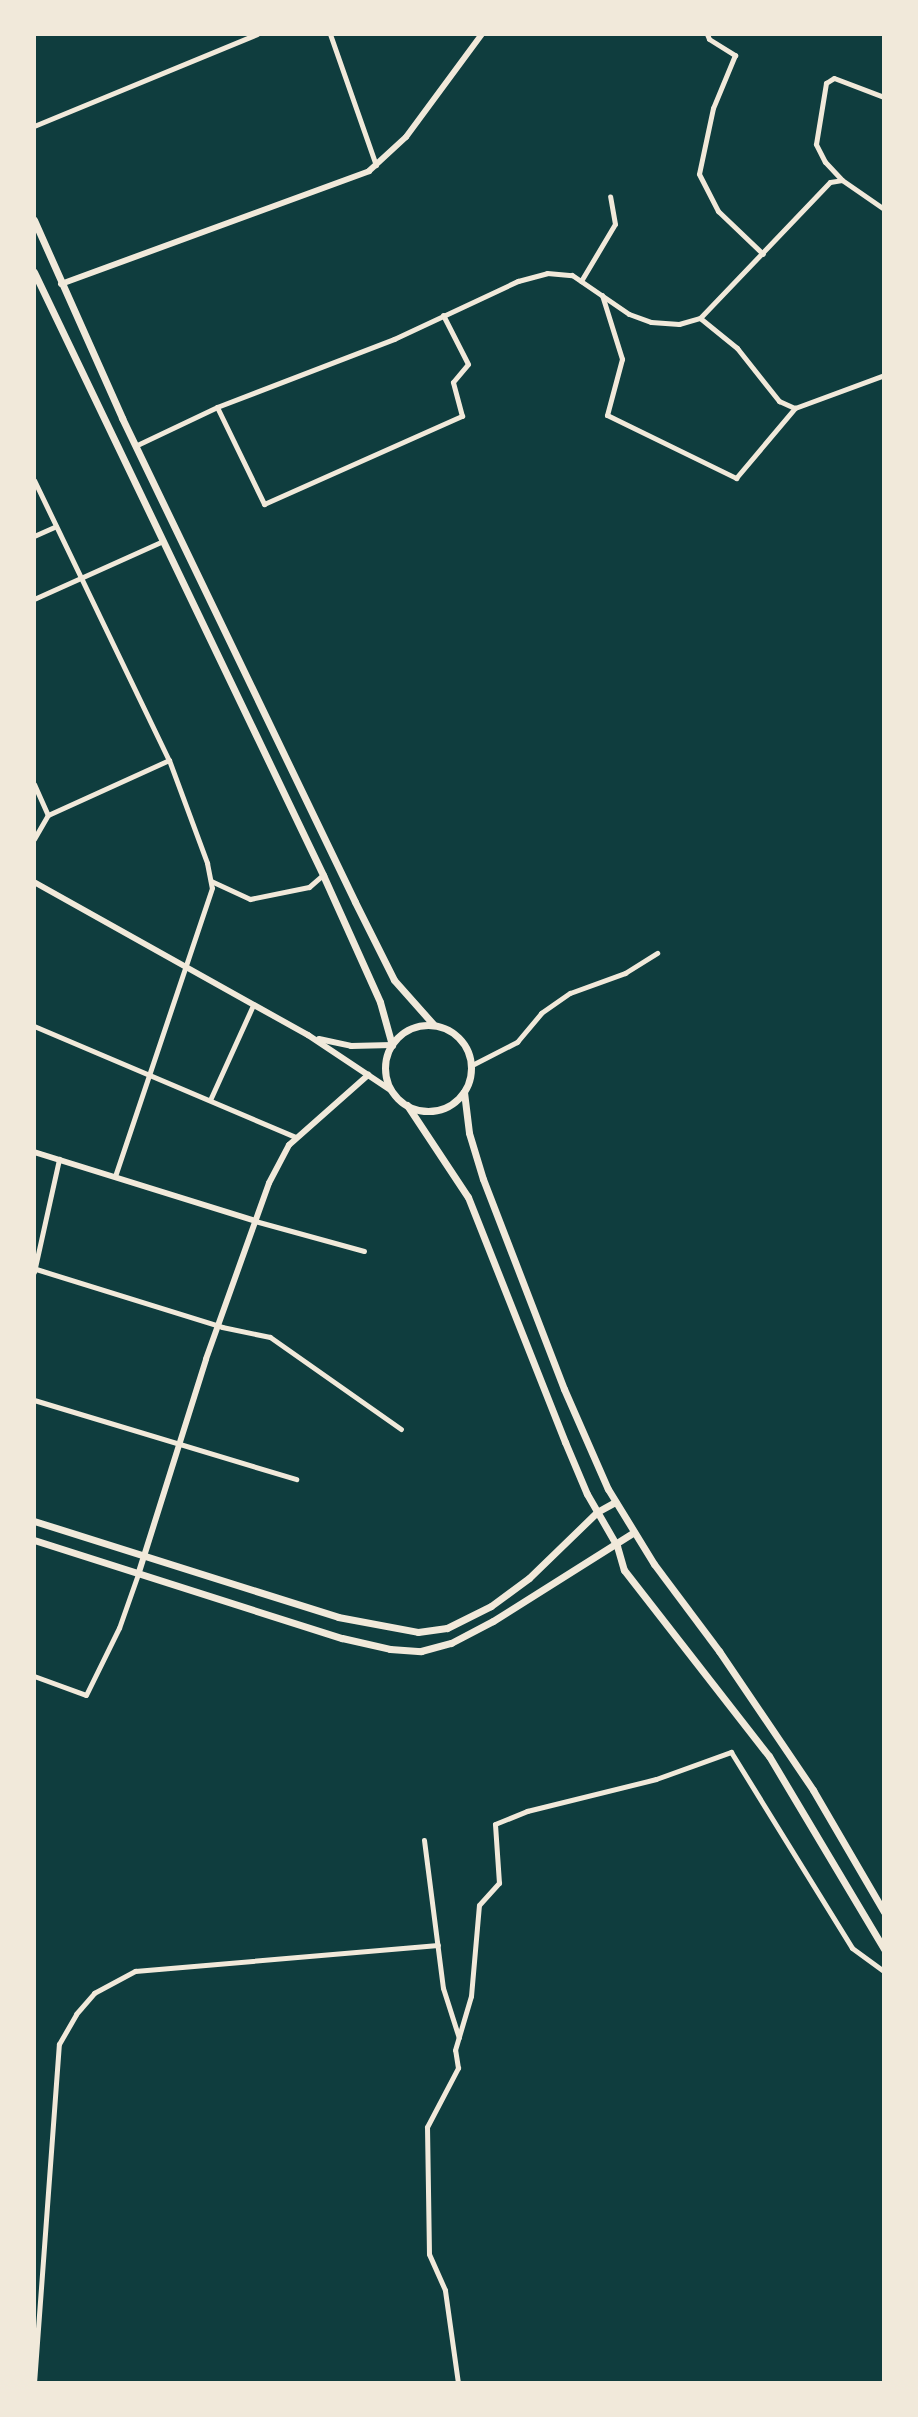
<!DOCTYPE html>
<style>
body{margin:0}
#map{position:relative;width:918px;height:2417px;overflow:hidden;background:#0f3d3e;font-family:Georgia,serif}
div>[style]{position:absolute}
.minor>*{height:5px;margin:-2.5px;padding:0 2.5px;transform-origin:2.5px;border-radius:2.5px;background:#f1e9da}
.tertiary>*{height:6px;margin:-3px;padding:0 3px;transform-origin:3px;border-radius:3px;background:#f1e9da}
.secondary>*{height:7px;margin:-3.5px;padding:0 3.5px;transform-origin:3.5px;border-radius:3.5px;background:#f1e9da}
.secondary>.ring{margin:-3.5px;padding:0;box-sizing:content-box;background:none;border:7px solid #f1e9da;border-radius:50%}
span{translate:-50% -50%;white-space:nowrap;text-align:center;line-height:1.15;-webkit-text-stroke:6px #f1e9da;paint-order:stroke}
.frame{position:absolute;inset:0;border:36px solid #f1e9da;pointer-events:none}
</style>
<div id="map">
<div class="minor">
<i style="left:330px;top:34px;width:139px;rotate:70.7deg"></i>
<i style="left:707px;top:34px;width:5px;rotate:68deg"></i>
<i style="left:709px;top:39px;width:31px;rotate:32deg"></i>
<i style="left:735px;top:55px;width:57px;rotate:112.5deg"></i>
<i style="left:713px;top:108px;width:67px;rotate:102deg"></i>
<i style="left:699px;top:174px;width:42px;rotate:62.8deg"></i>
<i style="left:718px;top:211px;width:62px;rotate:43.7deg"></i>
<i style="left:34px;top:126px;width:241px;rotate:-22.4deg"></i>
<i style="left:842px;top:180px;width:25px;rotate:-133deg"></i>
<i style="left:825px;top:162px;width:20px;rotate:-117deg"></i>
<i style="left:816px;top:144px;width:62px;rotate:-80.7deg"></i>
<i style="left:826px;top:83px;width:9px;rotate:-32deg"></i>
<i style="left:834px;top:78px;width:53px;rotate:20.8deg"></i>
<i style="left:581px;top:281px;width:66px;rotate:-59.2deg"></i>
<i style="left:615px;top:224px;width:28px;rotate:-100deg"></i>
<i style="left:602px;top:295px;width:67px;rotate:72.6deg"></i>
<i style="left:622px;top:359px;width:58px;rotate:105deg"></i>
<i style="left:607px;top:415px;width:144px;rotate:26deg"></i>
<i style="left:736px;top:478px;width:92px;rotate:-49.9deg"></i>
<i style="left:700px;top:318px;width:48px;rotate:39deg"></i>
<i style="left:737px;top:348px;width:68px;rotate:51.6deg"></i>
<i style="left:779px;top:401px;width:17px;rotate:24deg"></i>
<i style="left:795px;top:408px;width:95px;rotate:-20.3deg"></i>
<i style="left:217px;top:407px;width:108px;rotate:64.1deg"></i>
<i style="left:264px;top:504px;width:217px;rotate:-24deg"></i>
<i style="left:462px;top:416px;width:35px;rotate:-105deg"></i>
<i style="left:453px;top:382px;width:23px;rotate:-50deg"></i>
<i style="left:468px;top:364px;width:55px;rotate:-117deg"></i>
<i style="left:135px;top:446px;width:91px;rotate:-25.4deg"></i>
<i style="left:217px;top:407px;width:190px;rotate:-21deg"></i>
<i style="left:394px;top:339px;width:137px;rotate:-25.1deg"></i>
<i style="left:518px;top:281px;width:30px;rotate:-15deg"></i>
<i style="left:547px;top:273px;width:25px;rotate:5deg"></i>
<i style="left:572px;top:275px;width:69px;rotate:34.4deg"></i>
<i style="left:629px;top:314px;width:23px;rotate:20deg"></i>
<i style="left:651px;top:322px;width:28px;rotate:4deg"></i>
<i style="left:679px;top:324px;width:22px;rotate:-16deg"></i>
<i style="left:700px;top:318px;width:188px;rotate:-46.3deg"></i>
<i style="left:830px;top:182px;width:12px;rotate:-9deg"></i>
<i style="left:842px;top:180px;width:51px;rotate:34.6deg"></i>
<i style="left:34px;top:480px;width:311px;rotate:64.3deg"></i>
<i style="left:169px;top:760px;width:110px;rotate:69.7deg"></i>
<i style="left:207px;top:863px;width:25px;rotate:79deg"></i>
<i style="left:212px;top:888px;width:304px;rotate:108.6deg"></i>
<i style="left:34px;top:536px;width:24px;rotate:-24deg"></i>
<i style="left:34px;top:599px;width:139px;rotate:-24.2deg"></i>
<i style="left:34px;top:784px;width:34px;rotate:66deg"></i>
<i style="left:34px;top:839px;width:28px;rotate:-60deg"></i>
<i style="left:48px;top:815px;width:133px;rotate:-24.4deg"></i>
<i style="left:211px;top:881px;width:43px;rotate:24.8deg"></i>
<i style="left:250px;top:899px;width:60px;rotate:-11.5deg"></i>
<i style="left:309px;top:887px;width:18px;rotate:-41deg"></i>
<i style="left:34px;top:1026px;width:285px;rotate:23deg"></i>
<i style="left:472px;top:1065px;width:51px;rotate:-27.1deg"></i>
<i style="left:517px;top:1042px;width:38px;rotate:-50deg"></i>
<i style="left:541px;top:1013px;width:35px;rotate:-35deg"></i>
<i style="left:570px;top:993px;width:59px;rotate:-20deg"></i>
<i style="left:625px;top:973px;width:38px;rotate:-32deg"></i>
<i style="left:210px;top:1100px;width:104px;rotate:-65.6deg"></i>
<i style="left:255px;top:1221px;width:113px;rotate:15.4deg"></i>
<i style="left:36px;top:1269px;width:195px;rotate:17.3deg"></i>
<i style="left:222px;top:1327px;width:49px;rotate:11.8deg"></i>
<i style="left:270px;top:1337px;width:160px;rotate:35.1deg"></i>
<i style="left:34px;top:1272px;width:116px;rotate:-77.5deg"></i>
<i style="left:34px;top:1400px;width:274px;rotate:16.8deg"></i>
<i style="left:34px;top:1676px;width:55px;rotate:20.1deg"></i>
<i style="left:86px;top:1695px;width:75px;rotate:-63.8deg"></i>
<i style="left:119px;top:1628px;width:57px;rotate:-70.6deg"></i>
<i style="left:424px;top:1840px;width:149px;rotate:82.7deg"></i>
<i style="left:443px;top:1988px;width:52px;rotate:72.3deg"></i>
<i style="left:34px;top:2383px;width:340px;rotate:-85.8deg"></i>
<i style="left:59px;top:2044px;width:34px;rotate:-60deg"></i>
<i style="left:76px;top:2014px;width:28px;rotate:-49deg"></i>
<i style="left:94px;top:1993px;width:47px;rotate:-28.2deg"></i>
<i style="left:135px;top:1971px;width:304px;rotate:-4.9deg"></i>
<i style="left:458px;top:2383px;width:94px;rotate:-98deg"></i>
<i style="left:445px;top:2290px;width:39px;rotate:-114deg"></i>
<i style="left:429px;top:2254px;width:127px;rotate:-90.9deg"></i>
<i style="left:427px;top:2127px;width:67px;rotate:-62.3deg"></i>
<i style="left:458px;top:2068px;width:18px;rotate:-99deg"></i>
<i style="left:455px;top:2050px;width:56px;rotate:-73.5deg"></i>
<i style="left:471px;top:1996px;width:91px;rotate:-85deg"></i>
<i style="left:479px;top:1905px;width:30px;rotate:-48deg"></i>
<i style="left:499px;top:1883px;width:59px;rotate:-93.9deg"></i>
<i style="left:495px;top:1824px;width:35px;rotate:-22deg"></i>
<i style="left:527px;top:1811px;width:133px;rotate:-13.9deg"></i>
<i style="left:656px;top:1779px;width:80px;rotate:-19.8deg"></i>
<i style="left:731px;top:1752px;width:230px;rotate:58.3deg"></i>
<i style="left:852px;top:1948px;width:39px;rotate:36deg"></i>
</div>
<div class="tertiary">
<i style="left:61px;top:284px;width:328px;rotate:-20.1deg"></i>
<i style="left:369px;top:171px;width:50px;rotate:-42.6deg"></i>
<i style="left:406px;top:137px;width:128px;rotate:-53.6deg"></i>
<i style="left:34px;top:882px;width:314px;rotate:29.2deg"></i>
<i style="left:308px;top:1035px;width:101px;rotate:33.7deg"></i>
<i style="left:319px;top:1039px;width:33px;rotate:12deg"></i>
<i style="left:351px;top:1046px;width:41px;rotate:-1.4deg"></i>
<i style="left:34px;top:1152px;width:232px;rotate:17.3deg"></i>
<i style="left:139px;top:1572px;width:223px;rotate:-72.5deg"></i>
<i style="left:206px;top:1359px;width:187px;rotate:-70.3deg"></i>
<i style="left:269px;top:1183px;width:43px;rotate:-62.2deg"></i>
<i style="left:289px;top:1145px;width:106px;rotate:-41.5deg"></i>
</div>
<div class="secondary">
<i style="left:34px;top:220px;width:217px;rotate:66deg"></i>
<i style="left:122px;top:418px;width:537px;rotate:64.29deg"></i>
<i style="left:355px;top:902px;width:87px;rotate:63.4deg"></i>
<i style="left:394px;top:980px;width:60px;rotate:48.4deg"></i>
<i style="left:34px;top:272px;width:669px;rotate:64.39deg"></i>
<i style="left:323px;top:875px;width:139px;rotate:65.8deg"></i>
<i style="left:380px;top:1002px;width:45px;rotate:74.4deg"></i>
<i class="ring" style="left:385px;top:1025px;width:79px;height:79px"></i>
<i style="left:464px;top:1092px;width:41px;rotate:83deg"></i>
<i style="left:469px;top:1133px;width:48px;rotate:73.1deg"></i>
<i style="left:483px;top:1179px;width:225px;rotate:68.9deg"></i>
<i style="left:564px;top:1389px;width:109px;rotate:66.3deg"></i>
<i style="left:608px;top:1489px;width:88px;rotate:58.5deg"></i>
<i style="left:654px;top:1564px;width:109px;rotate:53.2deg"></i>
<i style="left:719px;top:1651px;width:168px;rotate:55.9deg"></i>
<i style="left:813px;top:1790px;width:141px;rotate:59.8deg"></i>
<i style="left:407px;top:1105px;width:110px;rotate:56.5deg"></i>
<i style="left:468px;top:1197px;width:264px;rotate:68.4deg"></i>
<i style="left:565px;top:1442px;width:56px;rotate:67.1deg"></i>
<i style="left:587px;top:1494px;width:60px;rotate:60deg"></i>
<i style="left:617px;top:1546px;width:25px;rotate:74deg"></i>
<i style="left:624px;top:1570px;width:236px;rotate:52.1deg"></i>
<i style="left:769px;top:1756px;width:225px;rotate:59.2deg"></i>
<i style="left:34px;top:1521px;width:319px;rotate:17.5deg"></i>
<i style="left:338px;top:1617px;width:81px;rotate:10.6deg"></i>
<i style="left:418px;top:1632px;width:29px;rotate:-8deg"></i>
<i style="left:447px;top:1628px;width:49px;rotate:-26.6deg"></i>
<i style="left:491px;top:1606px;width:47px;rotate:-36.4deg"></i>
<i style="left:529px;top:1578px;width:95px;rotate:-44.1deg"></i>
<i style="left:597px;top:1512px;width:21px;rotate:-29deg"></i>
<i style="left:34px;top:1540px;width:323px;rotate:17.7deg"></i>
<i style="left:342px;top:1638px;width:49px;rotate:12.9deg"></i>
<i style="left:390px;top:1649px;width:31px;rotate:4deg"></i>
<i style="left:421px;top:1651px;width:31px;rotate:-15deg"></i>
<i style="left:451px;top:1643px;width:47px;rotate:-27.6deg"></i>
<i style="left:493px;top:1621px;width:165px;rotate:-32.2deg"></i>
</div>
<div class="frame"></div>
</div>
